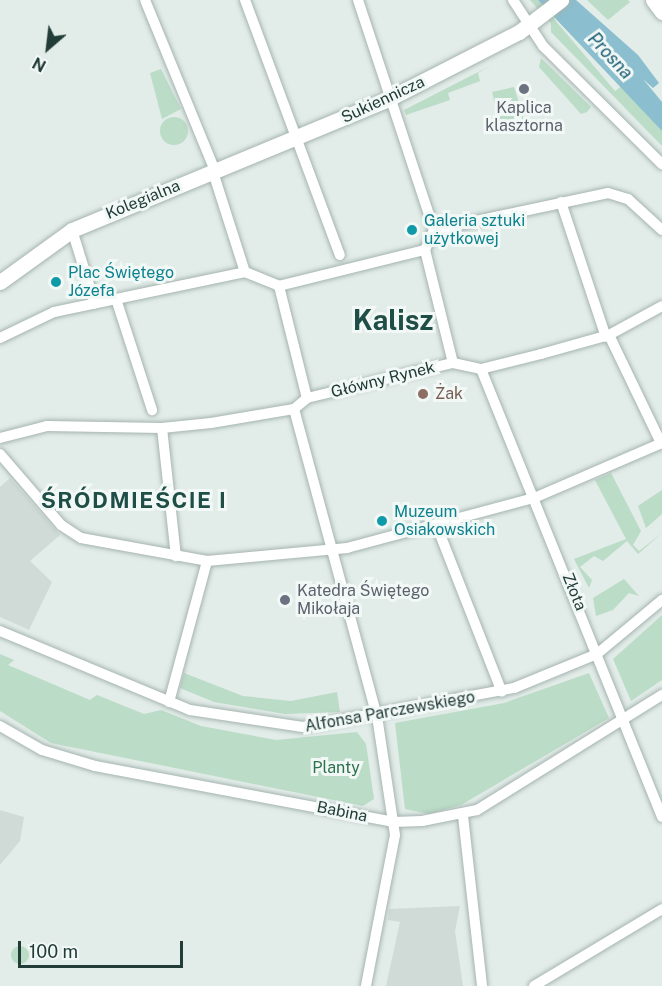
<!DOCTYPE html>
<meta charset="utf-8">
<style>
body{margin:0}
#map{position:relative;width:662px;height:986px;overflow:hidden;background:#e2ece8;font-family:"Public Sans",sans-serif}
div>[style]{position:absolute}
.built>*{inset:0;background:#d0dbd7}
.green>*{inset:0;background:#bbdcc7}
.round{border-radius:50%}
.water>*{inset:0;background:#8bbecf}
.roads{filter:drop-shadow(0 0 2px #a5b4b0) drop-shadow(0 0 2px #a5b4b0)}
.street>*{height:10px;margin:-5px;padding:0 5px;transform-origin:5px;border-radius:5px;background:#fff}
.secondary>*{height:15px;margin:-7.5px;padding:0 7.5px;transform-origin:7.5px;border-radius:7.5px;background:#fff}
.dots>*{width:16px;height:16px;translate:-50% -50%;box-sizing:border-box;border:3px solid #f2f8f6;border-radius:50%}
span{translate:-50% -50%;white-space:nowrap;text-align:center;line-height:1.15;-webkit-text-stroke:6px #f2f8f6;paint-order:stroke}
.street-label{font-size:16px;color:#223c38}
.worship-label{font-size:16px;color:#5b616d}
.left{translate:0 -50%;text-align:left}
.culture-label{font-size:16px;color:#0d838f}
.education-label{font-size:16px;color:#785e54}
.park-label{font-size:16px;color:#2d724e}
.water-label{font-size:18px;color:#1e5f77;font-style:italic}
.district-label{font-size:22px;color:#1f4e47;font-weight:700;letter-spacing:1.5px}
.town-label{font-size:28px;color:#1f4e47;font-weight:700}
.north{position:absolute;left:18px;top:18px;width:60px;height:60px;-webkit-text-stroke:4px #f2f8f6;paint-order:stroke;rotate:208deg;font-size:16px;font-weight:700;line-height:24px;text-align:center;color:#223c38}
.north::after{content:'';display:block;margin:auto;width:21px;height:27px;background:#223c38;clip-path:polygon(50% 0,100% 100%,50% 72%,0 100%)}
.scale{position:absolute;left:18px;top:941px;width:165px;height:27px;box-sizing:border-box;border:3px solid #223c38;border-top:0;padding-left:8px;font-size:18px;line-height:21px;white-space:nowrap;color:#223c38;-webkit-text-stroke:4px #f2f8f6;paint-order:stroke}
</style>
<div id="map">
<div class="built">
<i style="clip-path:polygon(10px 478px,60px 535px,30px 561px,52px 582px,29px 630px,0 617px,0 487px)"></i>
<i style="clip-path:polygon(0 810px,24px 817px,20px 841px,0 865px)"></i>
<i style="clip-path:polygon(460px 906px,455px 931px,463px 986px,386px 986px,400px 922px,388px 920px,389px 909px)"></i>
</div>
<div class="green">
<i style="clip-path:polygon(530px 0,538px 0,615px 91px,622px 86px,662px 131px,662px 146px,551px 32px,551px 23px)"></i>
<i style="clip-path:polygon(587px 0,628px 0,630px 2px,608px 20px)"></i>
<i style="clip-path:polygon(541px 58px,591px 107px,587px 112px,581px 114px,539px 67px)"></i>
<i style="clip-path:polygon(492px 65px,478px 73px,480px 81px,448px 93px,450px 100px,406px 115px,404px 110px)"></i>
<i style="clip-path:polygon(161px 69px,181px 109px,162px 119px,150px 73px)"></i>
<i style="clip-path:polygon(514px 87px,524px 119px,499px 119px,492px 92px)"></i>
<i class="round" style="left:160px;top:117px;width:28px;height:28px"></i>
<i style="clip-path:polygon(611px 473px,641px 531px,633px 545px,639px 551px,662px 533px,638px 554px,627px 541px,603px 561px,594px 556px,580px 567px,592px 580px,589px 588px,574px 559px,626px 539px,595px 480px)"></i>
<i style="clip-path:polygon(662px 490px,662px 514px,646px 528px,638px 506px)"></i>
<i style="clip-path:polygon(624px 579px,639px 596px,629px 593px,613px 610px,596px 616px,593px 598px)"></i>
<i style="clip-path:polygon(662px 615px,662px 680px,631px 701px,613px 659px)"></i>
<i style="clip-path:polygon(0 654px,14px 660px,8px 665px,90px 700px,97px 695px,144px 714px,161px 710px,201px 726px,276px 740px,357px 732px,366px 744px,374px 799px,363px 806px,51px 743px,0 711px)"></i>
<i style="clip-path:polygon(184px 673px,243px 696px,291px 701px,337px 692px,340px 712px,285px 714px,214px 702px,180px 688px)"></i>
<i style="clip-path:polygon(589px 673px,609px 718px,461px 805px,429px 814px,405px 809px,395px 723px,504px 703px)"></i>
<i class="round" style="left:11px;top:946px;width:18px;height:18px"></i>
</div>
<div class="water">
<i style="clip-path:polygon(538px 0,576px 0,638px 55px,659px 83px,653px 88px,643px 79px,662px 102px,662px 131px)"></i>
</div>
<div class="roads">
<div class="street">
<i style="left:145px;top:0;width:185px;rotate:67.7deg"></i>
<i style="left:245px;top:0;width:272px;rotate:69.6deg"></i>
<i style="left:358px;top:0;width:242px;rotate:71.7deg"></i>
<i style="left:513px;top:0;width:55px;rotate:56.9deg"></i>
<i style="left:543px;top:46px;width:168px;rotate:44.8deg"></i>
<i style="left:213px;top:172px;width:105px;rotate:72.3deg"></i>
<i style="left:561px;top:202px;width:142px;rotate:71.6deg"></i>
<i style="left:72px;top:230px;width:77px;rotate:72.7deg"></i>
<i style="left:434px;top:230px;width:178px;rotate:-12deg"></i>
<i style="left:608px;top:193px;width:21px;rotate:17deg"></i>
<i style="left:628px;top:199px;width:46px;rotate:42.4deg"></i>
<i style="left:425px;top:250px;width:116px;rotate:76.1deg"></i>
<i style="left:425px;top:250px;width:22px;rotate:-66deg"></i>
<i style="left:245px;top:272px;width:37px;rotate:22deg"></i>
<i style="left:279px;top:286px;width:150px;rotate:-13.9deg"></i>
<i style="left:279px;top:286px;width:115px;rotate:76deg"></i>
<i style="left:116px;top:299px;width:117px;rotate:72deg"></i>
<i style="left:609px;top:335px;width:120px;rotate:64.3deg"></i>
<i style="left:0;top:338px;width:60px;rotate:-25.7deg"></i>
<i style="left:54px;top:312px;width:195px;rotate:-11.8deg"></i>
<i style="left:481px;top:369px;width:483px;rotate:68deg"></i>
<i style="left:307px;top:398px;width:150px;rotate:-13.5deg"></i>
<i style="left:453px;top:363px;width:29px;rotate:12deg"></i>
<i style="left:481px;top:369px;width:62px;rotate:-14deg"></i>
<i style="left:541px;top:354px;width:71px;rotate:-15.6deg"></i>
<i style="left:609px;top:335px;width:60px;rotate:-28.7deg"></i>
<i style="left:294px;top:409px;width:318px;rotate:74.9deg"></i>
<i style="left:377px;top:716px;width:120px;rotate:81.4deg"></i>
<i style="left:395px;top:835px;width:154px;rotate:100.9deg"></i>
<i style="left:162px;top:428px;width:129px;rotate:83.8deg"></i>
<i style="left:0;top:438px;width:49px;rotate:-14.3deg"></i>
<i style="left:47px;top:426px;width:115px;rotate:1deg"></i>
<i style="left:162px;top:428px;width:49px;rotate:-5.8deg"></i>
<i style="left:211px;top:423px;width:84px;rotate:-9.6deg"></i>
<i style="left:294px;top:409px;width:17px;rotate:-40deg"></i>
<i style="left:0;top:454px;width:94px;rotate:49.3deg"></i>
<i style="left:61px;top:525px;width:24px;rotate:33deg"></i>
<i style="left:81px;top:538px;width:128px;rotate:10.3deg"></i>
<i style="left:207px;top:561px;width:141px;rotate:-5.3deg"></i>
<i style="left:347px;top:548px;width:194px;rotate:-15deg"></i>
<i style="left:534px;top:498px;width:139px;rotate:-23.3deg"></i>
<i style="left:436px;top:524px;width:180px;rotate:68.6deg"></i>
<i style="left:0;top:631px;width:206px;rotate:22.6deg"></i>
<i style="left:190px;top:710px;width:114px;rotate:8.6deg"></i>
<i style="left:303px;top:727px;width:215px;rotate:-10.5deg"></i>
<i style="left:514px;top:688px;width:90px;rotate:-22.3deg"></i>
<i style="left:597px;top:654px;width:85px;rotate:-39.7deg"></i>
<i style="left:169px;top:702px;width:146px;rotate:-74.9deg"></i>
<i style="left:0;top:726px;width:48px;rotate:29.7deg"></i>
<i style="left:42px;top:750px;width:55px;rotate:16.8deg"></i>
<i style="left:95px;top:766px;width:303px;rotate:10.6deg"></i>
<i style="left:393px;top:822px;width:29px;rotate:-2deg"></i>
<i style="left:422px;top:821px;width:56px;rotate:-11.3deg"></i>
<i style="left:477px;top:810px;width:218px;rotate:-31.9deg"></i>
<i style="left:463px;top:816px;width:171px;rotate:83.6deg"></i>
<i style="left:534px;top:986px;width:149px;rotate:-31deg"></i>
</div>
<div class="secondary">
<i style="left:653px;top:0;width:15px;rotate:53deg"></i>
<i style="left:0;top:282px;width:89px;rotate:-35.8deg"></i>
<i style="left:72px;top:230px;width:344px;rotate:-22.5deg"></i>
<i style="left:390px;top:98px;width:145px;rotate:-27.1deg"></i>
<i style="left:519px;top:32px;width:53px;rotate:-37.3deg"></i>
</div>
</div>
<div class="dots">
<i style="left:524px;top:89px;background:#6b7280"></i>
<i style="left:412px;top:230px;background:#0f9aa8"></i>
<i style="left:56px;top:282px;background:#0f9aa8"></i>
<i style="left:423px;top:394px;background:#8d6e63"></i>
<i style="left:382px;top:521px;background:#0f9aa8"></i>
<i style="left:285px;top:600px;background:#6b7280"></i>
</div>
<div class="street-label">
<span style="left:383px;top:100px;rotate:-25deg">Sukiennicza</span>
<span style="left:143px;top:200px;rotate:-22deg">Kolegialna</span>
<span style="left:383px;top:380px;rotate:-14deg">Główny Rynek</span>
<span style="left:574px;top:592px;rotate:68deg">Złota</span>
<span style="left:390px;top:712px;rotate:-10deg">Alfonsa Parczewskiego</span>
<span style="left:342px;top:812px;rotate:11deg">Babina</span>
</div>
<div class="worship-label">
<span style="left:524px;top:117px">Kaplica<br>klasztorna</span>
<span class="left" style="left:297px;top:600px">Katedra Świętego<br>Mikołaja</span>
</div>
<div class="culture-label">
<span class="left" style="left:424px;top:230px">Galeria sztuki<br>użytkowej</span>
<span class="left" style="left:68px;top:282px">Plac Świętego<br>Józefa</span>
<span class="left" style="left:394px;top:521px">Muzeum<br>Osiakowskich</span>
</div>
<div class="education-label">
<span class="left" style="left:435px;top:394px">Żak</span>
</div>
<div class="park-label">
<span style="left:336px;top:768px">Planty</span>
</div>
<div class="water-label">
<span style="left:610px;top:56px;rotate:47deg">Prosna</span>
</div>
<div class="district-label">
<span style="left:134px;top:501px">ŚRÓDMIEŚCIE I</span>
</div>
<div class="town-label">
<span style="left:393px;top:320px">Kalisz</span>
</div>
<div class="north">N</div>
<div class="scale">100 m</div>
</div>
